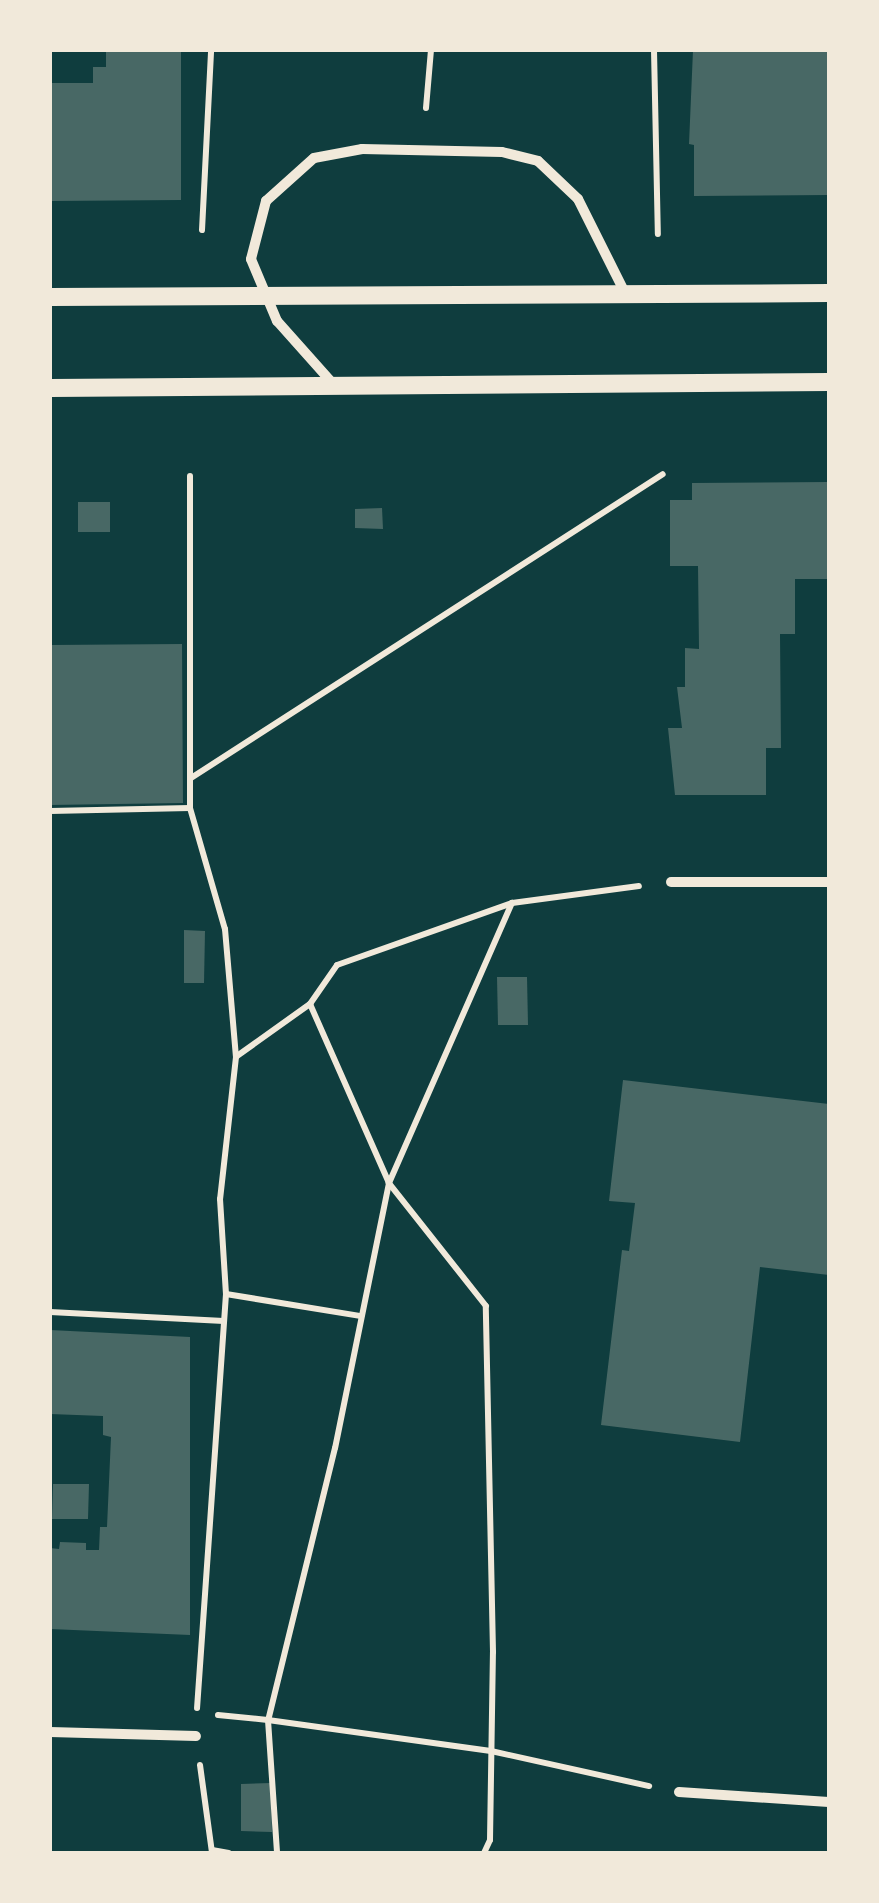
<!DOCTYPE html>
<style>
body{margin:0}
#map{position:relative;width:879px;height:1903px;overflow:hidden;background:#0f3d3e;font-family:"Noto Sans",sans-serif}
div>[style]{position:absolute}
.building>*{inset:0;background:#486865}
.path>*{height:6px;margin:-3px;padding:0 3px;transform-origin:3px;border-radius:3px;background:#f1e9da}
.minor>*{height:10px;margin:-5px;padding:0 5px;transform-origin:5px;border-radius:5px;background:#f1e9da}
.tertiary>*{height:18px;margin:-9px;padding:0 9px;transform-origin:9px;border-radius:9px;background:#f1e9da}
span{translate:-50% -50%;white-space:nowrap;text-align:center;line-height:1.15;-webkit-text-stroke:10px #f1e9da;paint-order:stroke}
.frame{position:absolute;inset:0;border:52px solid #f1e9da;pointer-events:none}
</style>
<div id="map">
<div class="building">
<i style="clip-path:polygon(106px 50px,181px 50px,181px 200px,50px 201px,50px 83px,93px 83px,93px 67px,106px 67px)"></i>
<i style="clip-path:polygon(693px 50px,829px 50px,829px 195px,694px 196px,694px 145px,689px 144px)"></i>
<i style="clip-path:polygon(829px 482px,829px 579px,795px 579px,795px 634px,780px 634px,781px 748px,766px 748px,766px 795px,675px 795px,668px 728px,682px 728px,677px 687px,685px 687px,685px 648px,699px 649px,698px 566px,670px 566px,670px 500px,692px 500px,692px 483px)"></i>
<i style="clip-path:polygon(78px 502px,110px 502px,110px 532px,78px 532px)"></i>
<i style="clip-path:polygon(382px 508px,383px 529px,355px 528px,355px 509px)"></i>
<i style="clip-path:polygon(182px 644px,183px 803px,50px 805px,50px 645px)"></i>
<i style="clip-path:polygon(184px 930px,205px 931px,204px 983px,184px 983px)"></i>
<i style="clip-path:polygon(497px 977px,527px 977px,528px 1025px,498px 1025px)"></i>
<i style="clip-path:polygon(623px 1080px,829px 1104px,829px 1275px,760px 1267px,740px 1442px,601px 1425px,622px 1250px,629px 1251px,635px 1203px,609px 1201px)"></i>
<i style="clip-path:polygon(50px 1330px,190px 1337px,190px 1635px,50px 1629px,50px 1548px,59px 1549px,60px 1542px,86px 1543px,86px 1550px,99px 1550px,100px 1527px,107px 1527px,111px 1437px,103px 1435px,103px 1416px,50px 1414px)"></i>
<i style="clip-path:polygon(53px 1484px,89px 1484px,88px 1519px,52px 1519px)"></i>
<i style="clip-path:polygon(271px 1783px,272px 1832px,241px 1831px,241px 1784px)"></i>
</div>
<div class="path">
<i style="left:654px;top:50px;width:184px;rotate:88.8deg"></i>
<i style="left:426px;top:108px;width:58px;rotate:-85.1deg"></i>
<i style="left:202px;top:230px;width:180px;rotate:-87.1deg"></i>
<i style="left:190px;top:476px;width:332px;rotate:90deg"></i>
<i style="left:190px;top:808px;width:126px;rotate:73.9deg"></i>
<i style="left:225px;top:929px;width:128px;rotate:85.1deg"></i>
<i style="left:236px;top:1057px;width:143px;rotate:96.4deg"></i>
<i style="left:220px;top:1199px;width:95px;rotate:86.4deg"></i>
<i style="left:226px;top:1294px;width:415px;rotate:94deg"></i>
<i style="left:191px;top:778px;width:561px;rotate:-32.78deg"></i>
<i style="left:50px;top:811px;width:140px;rotate:-1.2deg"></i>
<i style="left:310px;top:1004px;width:196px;rotate:66.2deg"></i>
<i style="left:389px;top:1183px;width:270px;rotate:101.5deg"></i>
<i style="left:335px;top:1448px;width:280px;rotate:103.8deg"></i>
<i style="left:268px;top:1720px;width:225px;rotate:7.9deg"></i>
<i style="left:491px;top:1751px;width:162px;rotate:12.5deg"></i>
<i style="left:237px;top:1056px;width:90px;rotate:-35.5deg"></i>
<i style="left:310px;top:1004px;width:47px;rotate:-55.3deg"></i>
<i style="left:337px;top:965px;width:186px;rotate:-19.5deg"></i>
<i style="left:226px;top:1294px;width:137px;rotate:9.3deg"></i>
<i style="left:50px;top:1312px;width:174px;rotate:3deg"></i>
<i style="left:218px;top:1715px;width:50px;rotate:5.7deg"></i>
<i style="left:268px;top:1720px;width:133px;rotate:86.1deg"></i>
<i style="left:200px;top:1765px;width:89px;rotate:82.2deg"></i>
<i style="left:212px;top:1850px;width:17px;rotate:10deg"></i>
<i style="left:484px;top:1853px;width:14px;rotate:-65deg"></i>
<i style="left:490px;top:1840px;width:188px;rotate:-89.1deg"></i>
<i style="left:493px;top:1652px;width:346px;rotate:-91.2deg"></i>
<i style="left:486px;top:1306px;width:157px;rotate:-128.3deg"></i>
<i style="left:389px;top:1183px;width:306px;rotate:-66.3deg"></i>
<i style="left:512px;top:903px;width:128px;rotate:-7.6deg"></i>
</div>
<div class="minor">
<i style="left:335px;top:386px;width:87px;rotate:-131.7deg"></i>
<i style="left:277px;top:321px;width:67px;rotate:-112.8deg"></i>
<i style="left:251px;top:259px;width:60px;rotate:-75.5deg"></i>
<i style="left:266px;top:201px;width:64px;rotate:-41.9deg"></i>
<i style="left:314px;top:158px;width:49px;rotate:-10.6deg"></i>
<i style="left:362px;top:149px;width:140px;rotate:1.2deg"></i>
<i style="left:502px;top:152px;width:37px;rotate:14deg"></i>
<i style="left:538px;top:161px;width:55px;rotate:43.5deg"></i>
<i style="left:578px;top:199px;width:105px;rotate:63.4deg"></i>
<i style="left:671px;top:882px;width:158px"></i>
<i style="left:50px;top:1732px;width:146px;rotate:1.6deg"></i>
<i style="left:679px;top:1792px;width:150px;rotate:3.8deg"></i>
</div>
<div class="tertiary">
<i style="left:50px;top:297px;width:779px;rotate:-0.29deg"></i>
<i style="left:50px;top:388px;width:779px;rotate:-0.44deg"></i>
</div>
<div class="frame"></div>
</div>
